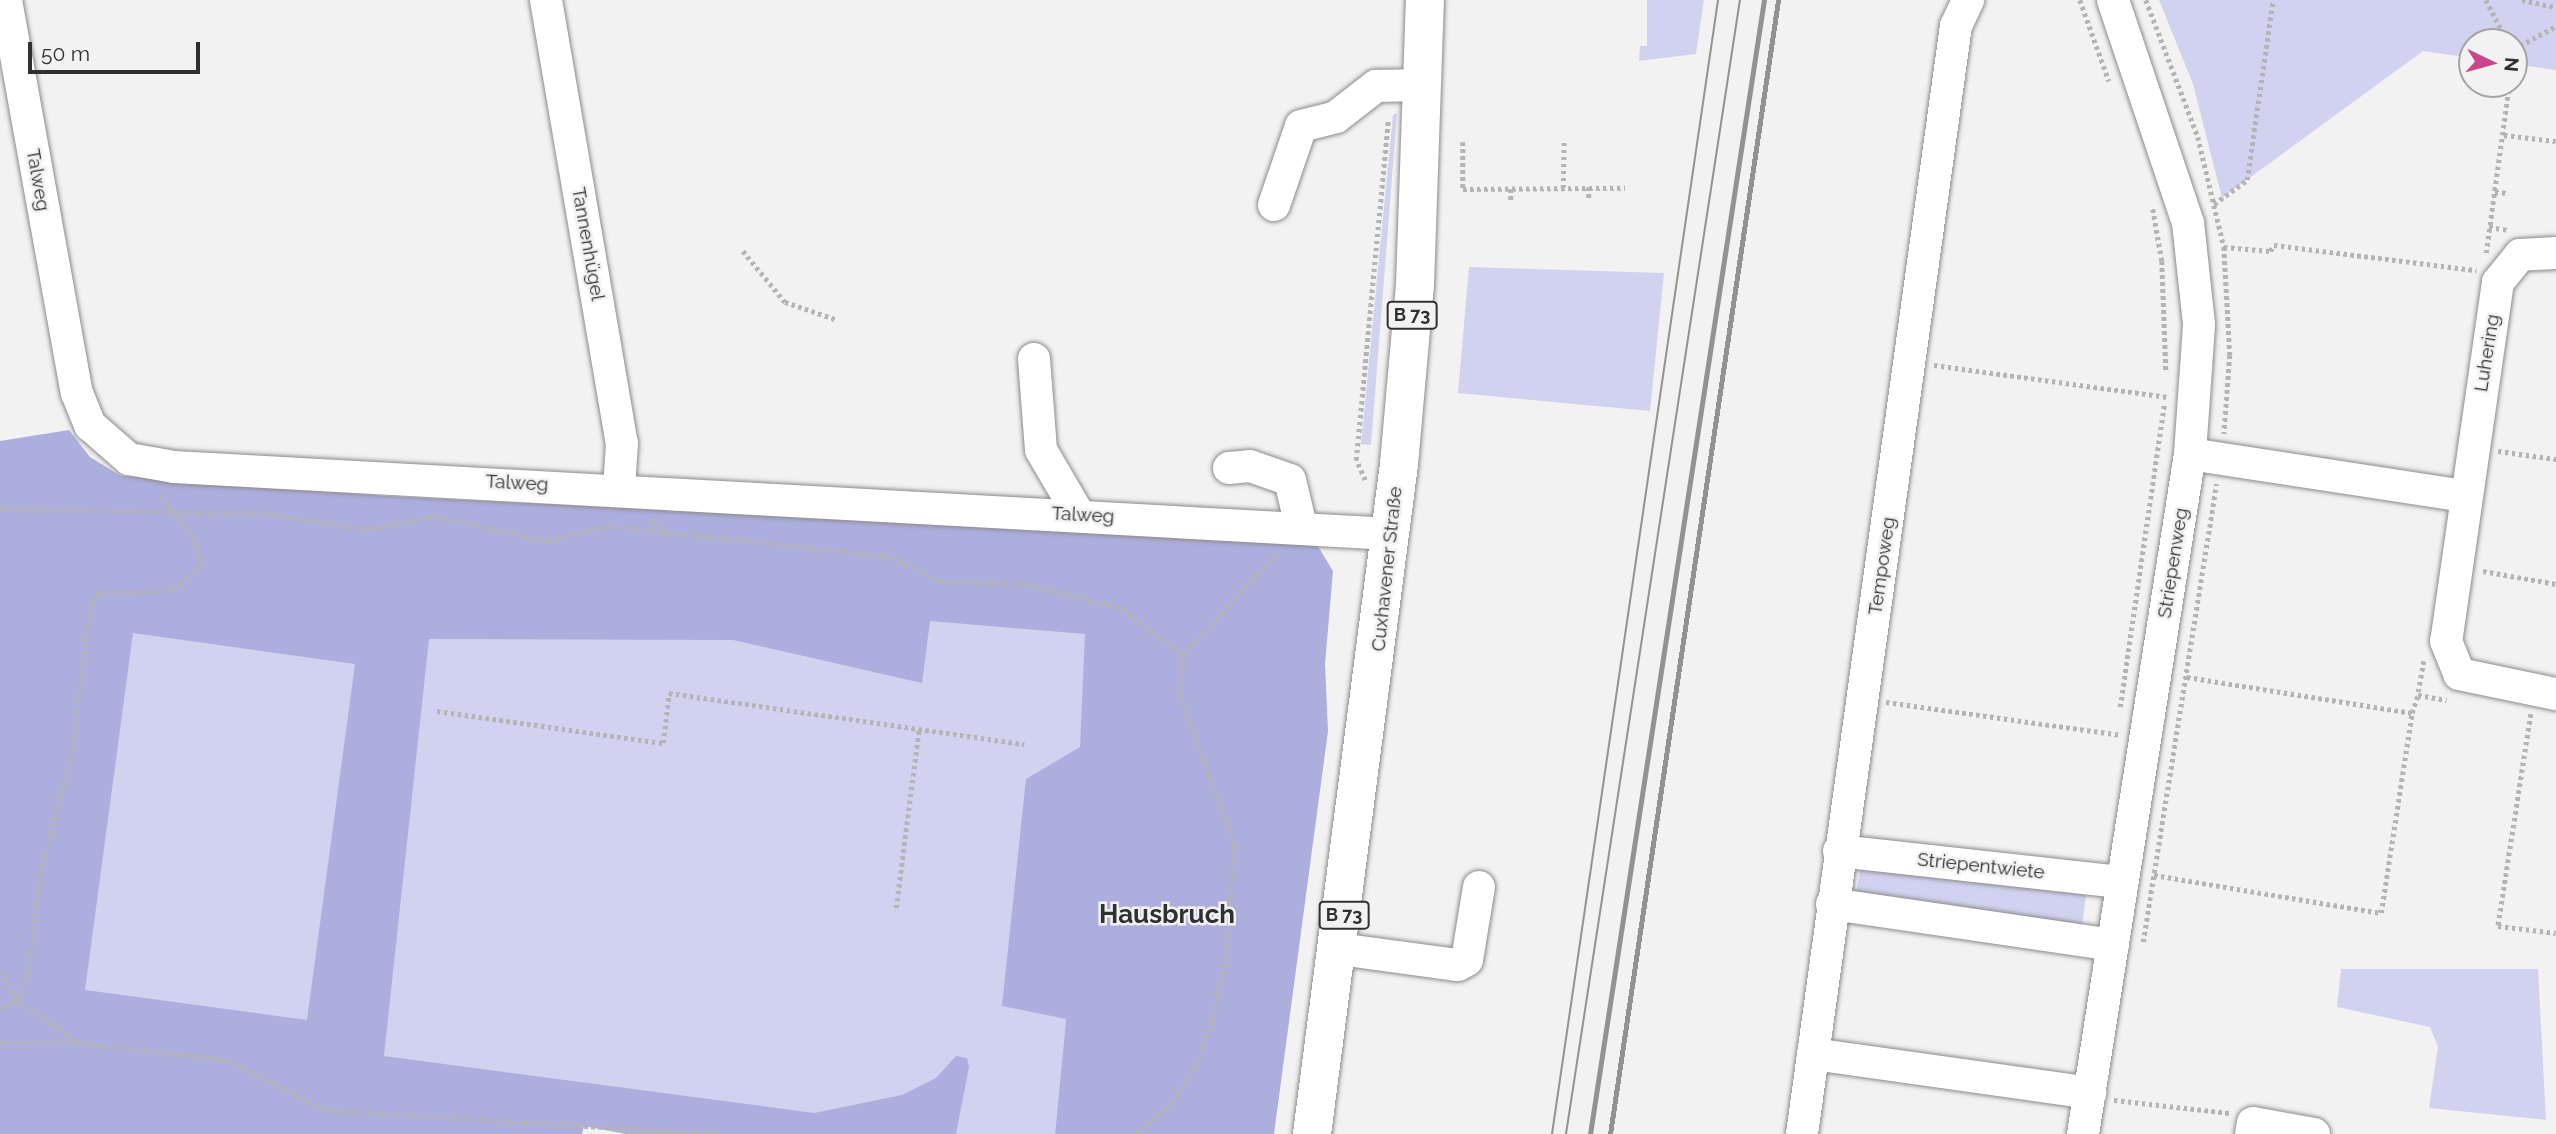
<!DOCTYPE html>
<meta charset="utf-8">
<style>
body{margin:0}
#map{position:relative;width:2556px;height:1134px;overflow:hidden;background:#f2f2f3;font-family:Raleway,sans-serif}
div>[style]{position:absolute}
.green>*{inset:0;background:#d0d2f0}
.forest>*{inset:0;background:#acaede}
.path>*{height:4.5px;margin-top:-2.25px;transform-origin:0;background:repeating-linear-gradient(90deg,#b4b4b5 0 3.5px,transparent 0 7px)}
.roads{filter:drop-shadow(0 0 2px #8b8b8c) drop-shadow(0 0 2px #8b8b8c)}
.minor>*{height:32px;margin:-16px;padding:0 16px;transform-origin:16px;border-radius:16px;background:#fff}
.major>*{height:38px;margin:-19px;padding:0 19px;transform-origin:19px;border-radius:19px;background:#fff}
.tram>*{height:2px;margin:-1px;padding:0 1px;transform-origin:1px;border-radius:1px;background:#929293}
.rail>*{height:5px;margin:-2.5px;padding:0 2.5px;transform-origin:2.5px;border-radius:2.5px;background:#929293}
span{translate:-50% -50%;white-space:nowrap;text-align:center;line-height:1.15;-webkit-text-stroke:5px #f2f2f3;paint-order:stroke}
.shield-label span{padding:2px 5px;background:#f2f2f3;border:2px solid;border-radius:5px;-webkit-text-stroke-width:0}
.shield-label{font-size:18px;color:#303031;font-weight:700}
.street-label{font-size:19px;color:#303031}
.district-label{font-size:26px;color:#303031;font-weight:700}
.north{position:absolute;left:2458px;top:28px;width:70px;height:70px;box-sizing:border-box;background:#f2f2f3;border:2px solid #a4a4a5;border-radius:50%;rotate:95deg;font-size:19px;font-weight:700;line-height:28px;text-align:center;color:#303031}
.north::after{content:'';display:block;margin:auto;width:24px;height:32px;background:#cb478c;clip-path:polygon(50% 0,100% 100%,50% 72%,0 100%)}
.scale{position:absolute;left:28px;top:42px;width:172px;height:32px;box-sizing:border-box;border:4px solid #303031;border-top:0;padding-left:9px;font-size:21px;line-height:24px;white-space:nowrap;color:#303031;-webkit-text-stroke:5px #f2f2f3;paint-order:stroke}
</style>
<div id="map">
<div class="green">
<i style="clip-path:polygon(1647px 0,1704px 0,1696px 54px,1639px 61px,1640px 46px,1647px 46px)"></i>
<i style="clip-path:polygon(2159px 0,2556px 0,2556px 70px,2514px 64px,2514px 42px,2472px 42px,2472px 58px,2423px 51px,2222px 198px,2193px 84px)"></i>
<i style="clip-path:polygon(1397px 113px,1371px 445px,1361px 444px,1393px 115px)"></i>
<i style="clip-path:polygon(1469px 267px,1664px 273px,1650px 411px,1458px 393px)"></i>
<i style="clip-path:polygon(93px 555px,1085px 633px,1102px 642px,1055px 1134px,773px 1134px,49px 1023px)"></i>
<i style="clip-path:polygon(1862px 858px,2087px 888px,2081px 933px,1855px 901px)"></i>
<i style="clip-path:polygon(2341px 969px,2538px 969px,2546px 1120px,2429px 1108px,2438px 1047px,2430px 1027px,2337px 1007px)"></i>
</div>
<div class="forest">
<i style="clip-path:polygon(evenodd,69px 430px,90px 457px,121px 476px,387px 496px,1316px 543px,1333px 571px,1325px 664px,1328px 731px,1274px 1134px,1055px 1134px,1066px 1019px,1002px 1006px,1026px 779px,1080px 747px,1085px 634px,930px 621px,922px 683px,733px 640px,429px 639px,384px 1056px,814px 1113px,902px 1095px,936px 1078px,956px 1056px,967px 1058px,969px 1067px,956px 1134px,626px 1134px,584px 1126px,582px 1134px,0 1134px,0 441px,69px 430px,133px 633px,355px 664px,307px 1020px,85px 990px,133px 633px)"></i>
</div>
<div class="path">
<i style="left:2080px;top:0;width:86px;rotate:70.3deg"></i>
<i style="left:2146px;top:0;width:147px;rotate:69.2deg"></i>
<i style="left:2198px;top:137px;width:113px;rotate:76.7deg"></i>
<i style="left:2224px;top:247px;width:108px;rotate:86.8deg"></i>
<i style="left:2230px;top:355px;width:79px;rotate:94.3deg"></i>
<i style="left:2486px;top:0;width:47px;rotate:62.4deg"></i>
<i style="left:2522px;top:0;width:35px;rotate:12deg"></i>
<i style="left:2514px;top:49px;width:48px;rotate:-28.7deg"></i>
<i style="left:2504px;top:135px;width:52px;rotate:6.6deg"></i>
<i style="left:1463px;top:142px;width:47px;rotate:90deg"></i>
<i style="left:1463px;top:189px;width:162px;rotate:-0.4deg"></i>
<i style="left:1589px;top:187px;width:12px;rotate:90deg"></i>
<i style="left:1563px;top:188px;width:46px;rotate:-88.8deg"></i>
<i style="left:1511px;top:189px;width:12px;rotate:90deg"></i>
<i style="left:2495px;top:192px;width:13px;rotate:4deg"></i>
<i style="left:2214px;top:204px;width:41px;rotate:-36deg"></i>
<i style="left:2247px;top:180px;width:182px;rotate:-81.8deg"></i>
<i style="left:2153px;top:209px;width:53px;rotate:80.2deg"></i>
<i style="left:2162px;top:261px;width:110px;rotate:87.9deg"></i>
<i style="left:2489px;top:227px;width:20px;rotate:9deg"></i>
<i style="left:2224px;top:247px;width:46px;rotate:5deg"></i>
<i style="left:2270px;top:251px;width:7px;rotate:-56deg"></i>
<i style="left:2274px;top:245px;width:204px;rotate:7.1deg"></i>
<i style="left:743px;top:251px;width:66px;rotate:50.5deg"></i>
<i style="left:785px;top:302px;width:53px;rotate:18.8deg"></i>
<i style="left:2486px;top:253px;width:171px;rotate:-82.2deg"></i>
<i style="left:1934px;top:365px;width:236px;rotate:7.8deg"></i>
<i style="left:2498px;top:451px;width:59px;rotate:7.9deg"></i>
<i style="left:1365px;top:480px;width:22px;rotate:-114deg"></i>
<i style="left:1356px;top:460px;width:341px;rotate:-84.6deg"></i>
<i style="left:0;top:509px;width:274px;rotate:1deg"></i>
<i style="left:274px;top:514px;width:93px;rotate:9.3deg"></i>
<i style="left:366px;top:529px;width:70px;rotate:-10.7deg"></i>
<i style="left:435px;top:516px;width:115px;rotate:12.6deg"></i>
<i style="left:547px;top:541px;width:63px;rotate:-13.8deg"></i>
<i style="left:608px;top:526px;width:287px;rotate:6.2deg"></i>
<i style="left:893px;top:557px;width:54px;rotate:27.5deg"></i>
<i style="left:941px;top:582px;width:86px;rotate:1.3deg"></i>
<i style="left:1027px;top:584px;width:99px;rotate:14.6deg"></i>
<i style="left:1123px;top:609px;width:76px;rotate:37.5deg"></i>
<i style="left:1183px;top:655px;width:42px;rotate:92.7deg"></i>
<i style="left:1181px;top:697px;width:158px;rotate:70.1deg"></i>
<i style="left:1235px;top:846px;width:118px;rotate:94.8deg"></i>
<i style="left:1225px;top:964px;width:59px;rotate:102.6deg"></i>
<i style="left:1212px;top:1022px;width:50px;rotate:109.9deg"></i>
<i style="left:1195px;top:1069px;width:49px;rotate:125deg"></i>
<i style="left:1167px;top:1109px;width:40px;rotate:141deg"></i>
<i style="left:652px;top:519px;width:23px;rotate:45deg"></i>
<i style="left:2483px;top:571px;width:74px;rotate:10.1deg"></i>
<i style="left:1183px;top:655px;width:139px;rotate:-47.3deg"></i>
<i style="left:2424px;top:661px;width:35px;rotate:100deg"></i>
<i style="left:2418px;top:695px;width:29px;rotate:10deg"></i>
<i style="left:2187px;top:677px;width:228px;rotate:9.1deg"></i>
<i style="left:2412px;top:713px;width:19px;rotate:-72deg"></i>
<i style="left:1886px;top:702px;width:236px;rotate:8deg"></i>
<i style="left:2120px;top:707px;width:306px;rotate:-81.7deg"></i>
<i style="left:437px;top:711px;width:228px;rotate:8.1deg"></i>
<i style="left:663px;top:743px;width:50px;rotate:-83.2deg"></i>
<i style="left:669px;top:693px;width:359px;rotate:8.2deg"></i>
<i style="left:2531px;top:714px;width:215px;rotate:98.8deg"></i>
<i style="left:2498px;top:926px;width:58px;rotate:6.9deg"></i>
<i style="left:2154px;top:875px;width:230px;rotate:9.5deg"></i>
<i style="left:2381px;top:913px;width:202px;rotate:-81.2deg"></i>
<i style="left:896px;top:908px;width:181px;rotate:-82.7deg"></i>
<i style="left:2143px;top:942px;width:464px;rotate:-80.9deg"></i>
<i style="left:0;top:972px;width:34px;rotate:58deg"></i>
<i style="left:18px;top:1001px;width:76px;rotate:33.7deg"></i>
<i style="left:81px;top:1043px;width:147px;rotate:6.6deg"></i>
<i style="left:227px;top:1060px;width:111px;rotate:26.8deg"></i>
<i style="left:326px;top:1110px;width:394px;rotate:3.5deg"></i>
<i style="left:0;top:1008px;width:19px;rotate:-21deg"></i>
<i style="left:18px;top:1001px;width:31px;rotate:-71deg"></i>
<i style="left:28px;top:972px;width:106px;rotate:-82.9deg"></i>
<i style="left:41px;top:867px;width:112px;rotate:-74.5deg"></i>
<i style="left:71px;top:759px;width:159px;rotate:-82.8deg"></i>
<i style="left:91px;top:601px;width:11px;rotate:-49deg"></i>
<i style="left:98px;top:593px;width:76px;rotate:-2.3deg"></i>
<i style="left:174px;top:590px;width:36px;rotate:-42deg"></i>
<i style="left:201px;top:566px;width:31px;rotate:-105deg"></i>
<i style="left:193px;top:536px;width:56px;rotate:-128.5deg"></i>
<i style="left:0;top:1043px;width:80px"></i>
<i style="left:2114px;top:1100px;width:117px;rotate:6.4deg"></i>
</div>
<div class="roads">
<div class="minor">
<i style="left:6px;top:0;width:399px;rotate:79.8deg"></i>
<i style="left:77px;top:393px;width:35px;rotate:68deg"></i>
<i style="left:90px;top:425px;width:52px;rotate:41.1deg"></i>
<i style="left:129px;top:459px;width:46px;rotate:10.1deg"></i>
<i style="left:174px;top:467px;width:1219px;rotate:3.15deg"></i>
<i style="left:546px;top:0;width:449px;rotate:80.3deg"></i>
<i style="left:622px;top:443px;width:45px;rotate:93.8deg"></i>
<i style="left:1274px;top:205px;width:83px;rotate:-71.1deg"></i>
<i style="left:1301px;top:126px;width:36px;rotate:-14deg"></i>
<i style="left:1336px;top:117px;width:51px;rotate:-37.8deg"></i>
<i style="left:1376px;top:86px;width:47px;rotate:-1.2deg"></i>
<i style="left:2556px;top:253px;width:36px;rotate:177deg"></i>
<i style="left:2520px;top:255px;width:35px;rotate:129deg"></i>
<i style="left:2498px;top:282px;width:363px;rotate:98.2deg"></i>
<i style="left:2446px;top:641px;width:35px;rotate:68deg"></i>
<i style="left:2459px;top:674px;width:99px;rotate:11.7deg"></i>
<i style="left:1034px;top:359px;width:91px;rotate:85.6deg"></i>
<i style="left:1041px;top:450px;width:75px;rotate:59.7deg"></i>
<i style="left:2190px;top:454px;width:278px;rotate:8.7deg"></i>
<i style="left:1229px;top:468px;width:21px;rotate:-5deg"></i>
<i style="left:1250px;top:466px;width:42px;rotate:19.3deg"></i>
<i style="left:1290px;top:480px;width:47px;rotate:76.6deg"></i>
<i style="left:1839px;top:851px;width:285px;rotate:6.3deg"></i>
<i style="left:1832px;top:904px;width:284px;rotate:8.3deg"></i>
<i style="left:1339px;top:949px;width:120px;rotate:7.7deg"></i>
<i style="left:1458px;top:965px;width:10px;rotate:-29deg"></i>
<i style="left:1467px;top:960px;width:74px;rotate:-80.7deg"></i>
<i style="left:1813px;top:1054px;width:280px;rotate:8deg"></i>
<i style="left:1802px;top:1134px;width:1119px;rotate:-82.09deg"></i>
<i style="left:1956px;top:26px;width:29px;rotate:-65deg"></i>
<i style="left:2083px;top:1134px;width:688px;rotate:-81.06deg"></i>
<i style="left:2190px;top:454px;width:130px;rotate:-86deg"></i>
<i style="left:2199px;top:324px;width:102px;rotate:-96.2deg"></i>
<i style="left:2188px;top:223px;width:235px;rotate:-108.6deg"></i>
<i style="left:2251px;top:1134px;width:11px;rotate:-80deg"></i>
<i style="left:2253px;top:1123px;width:62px;rotate:10.2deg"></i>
</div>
<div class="major">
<i style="left:1312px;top:1134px;width:676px;rotate:-82.6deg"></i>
<i style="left:1399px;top:464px;width:181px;rotate:-84.9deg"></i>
<i style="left:1415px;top:284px;width:284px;rotate:-88deg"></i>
</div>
</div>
<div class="tram">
<i style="left:1552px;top:1134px;width:1146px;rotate:-81.67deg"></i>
<i style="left:1566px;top:1134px;width:1147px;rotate:-81.28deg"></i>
</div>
<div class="rail">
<i style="left:1590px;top:1134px;width:1147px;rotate:-81.28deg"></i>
<i style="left:1610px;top:1134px;width:1146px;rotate:-81.57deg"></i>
</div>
<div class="shield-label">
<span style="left:1412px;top:315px">B 73</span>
<span style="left:1344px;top:915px">B 73</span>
</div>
<div class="street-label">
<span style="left:38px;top:180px;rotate:80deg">Talweg</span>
<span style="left:588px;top:244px;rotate:80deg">Tannenhügel</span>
<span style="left:2487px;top:353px;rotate:-81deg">Luhering</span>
<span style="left:517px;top:483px;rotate:3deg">Talweg</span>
<span style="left:1083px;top:515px;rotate:3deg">Talweg</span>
<span style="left:2173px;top:563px;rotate:-81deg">Striepenweg</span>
<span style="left:1882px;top:566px;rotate:-82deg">Tempoweg</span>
<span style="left:1387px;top:569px;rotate:-84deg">Cuxhavener Straße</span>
<span style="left:1981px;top:866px;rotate:6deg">Striepentwiete</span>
</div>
<div class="district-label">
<span style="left:1167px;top:915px">Hausbruch</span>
</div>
<div class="north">N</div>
<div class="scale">50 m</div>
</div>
